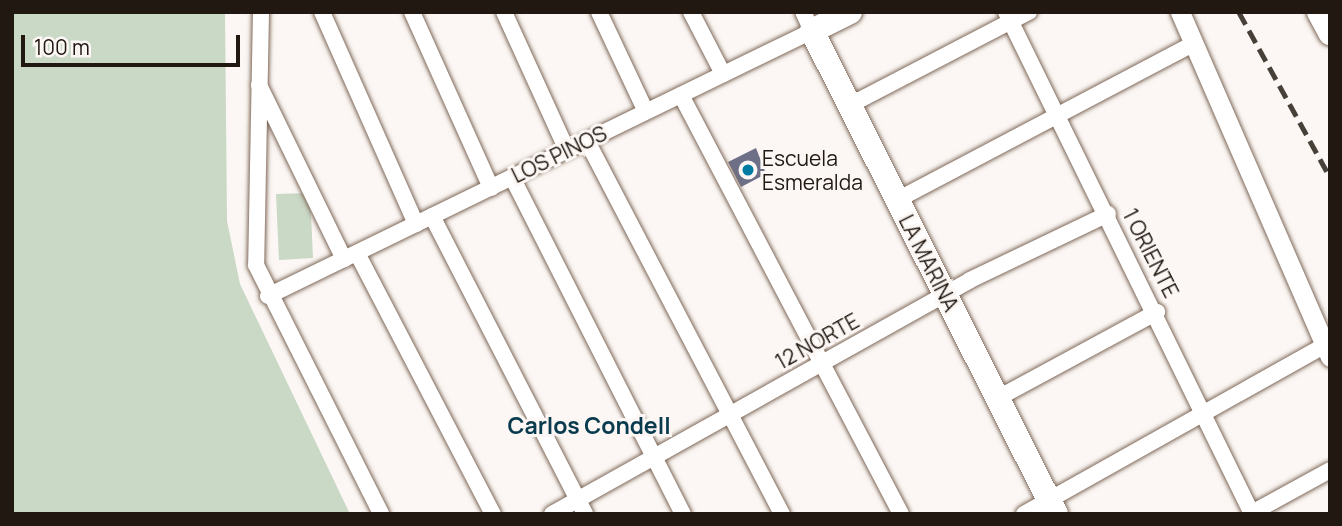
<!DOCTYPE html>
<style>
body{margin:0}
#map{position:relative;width:1342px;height:526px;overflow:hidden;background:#fcf7f4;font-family:Manrope,sans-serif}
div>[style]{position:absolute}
.green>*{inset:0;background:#cad8c6}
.building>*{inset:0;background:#6e7088}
.roads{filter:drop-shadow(0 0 2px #7f6959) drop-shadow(0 0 2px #7f6959)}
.minor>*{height:16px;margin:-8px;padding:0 8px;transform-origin:8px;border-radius:8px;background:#fff}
.tertiary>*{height:19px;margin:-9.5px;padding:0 9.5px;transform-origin:9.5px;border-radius:9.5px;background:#fff}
.primary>*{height:24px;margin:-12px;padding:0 12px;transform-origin:12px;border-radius:12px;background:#fff}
.rail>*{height:4.5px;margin-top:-2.25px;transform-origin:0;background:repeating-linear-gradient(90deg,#474039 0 14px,transparent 0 21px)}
.dots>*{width:19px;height:19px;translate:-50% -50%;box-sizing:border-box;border:4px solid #fcf7f4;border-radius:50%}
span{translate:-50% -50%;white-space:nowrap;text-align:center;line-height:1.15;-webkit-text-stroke:6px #fcf7f4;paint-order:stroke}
.street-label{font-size:21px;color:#201811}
.poi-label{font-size:21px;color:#201811}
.left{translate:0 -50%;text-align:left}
.neighbourhood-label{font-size:23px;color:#093a4e;font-weight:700}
.frame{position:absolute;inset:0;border:14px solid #201811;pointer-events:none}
.scale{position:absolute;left:21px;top:35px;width:219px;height:32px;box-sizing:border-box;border:4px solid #201811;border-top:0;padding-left:9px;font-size:21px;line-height:24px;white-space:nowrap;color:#201811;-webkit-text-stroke:5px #fcf7f4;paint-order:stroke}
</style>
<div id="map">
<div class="green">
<i style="clip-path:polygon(12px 12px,225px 12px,227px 221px,240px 284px,350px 514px,12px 514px)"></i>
<i style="clip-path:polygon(310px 193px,313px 258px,279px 260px,276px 194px)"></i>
</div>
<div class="building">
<i style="clip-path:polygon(756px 148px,766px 174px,741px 187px,728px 162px)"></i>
</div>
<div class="roads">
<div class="minor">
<i style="left:261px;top:12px;width:253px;rotate:91.1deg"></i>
<i style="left:256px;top:265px;width:279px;rotate:63.3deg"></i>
<i style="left:322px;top:12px;width:232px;rotate:66.1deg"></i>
<i style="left:412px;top:12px;width:193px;rotate:65.8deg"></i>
<i style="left:504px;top:12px;width:152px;rotate:65.5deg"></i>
<i style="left:599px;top:12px;width:110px;rotate:64.8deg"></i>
<i style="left:691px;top:12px;width:70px;rotate:62.7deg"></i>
<i style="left:1006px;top:12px;width:559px;rotate:63.89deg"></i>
<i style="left:259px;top:85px;width:194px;rotate:64deg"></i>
<i style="left:681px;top:95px;width:473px;rotate:62.3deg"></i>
<i style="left:850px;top:105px;width:202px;rotate:-27.5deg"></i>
<i style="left:587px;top:141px;width:421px;rotate:62.4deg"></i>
<i style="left:512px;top:177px;width:378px;rotate:63.1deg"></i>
<i style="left:897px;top:200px;width:335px;rotate:-27.8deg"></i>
<i style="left:432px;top:216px;width:335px;rotate:62.8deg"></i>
<i style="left:357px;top:253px;width:294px;rotate:62.5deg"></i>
<i style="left:268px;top:296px;width:605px;rotate:-25.97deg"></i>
<i style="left:812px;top:31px;width:21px;rotate:-115deg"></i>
<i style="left:998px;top:398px;width:181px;rotate:-28.4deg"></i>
<i style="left:552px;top:514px;width:479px;rotate:-29.2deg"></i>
<i style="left:970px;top:280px;width:153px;rotate:-25.6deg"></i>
<i style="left:1024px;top:514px;width:345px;rotate:-29.3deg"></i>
<i style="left:1250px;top:514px;width:91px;rotate:-28.8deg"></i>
</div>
<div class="tertiary">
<i style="left:1180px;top:12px;width:376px;rotate:66.5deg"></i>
</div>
<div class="primary">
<i style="left:850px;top:12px;width:42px;rotate:153.4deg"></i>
<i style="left:812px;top:31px;width:541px;rotate:63.2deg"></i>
<i style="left:1319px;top:12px;width:24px;rotate:62deg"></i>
</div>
</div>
<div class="rail">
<i style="left:1239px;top:12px;width:188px;rotate:61.1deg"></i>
</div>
<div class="dots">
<i style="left:748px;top:170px;background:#027aa2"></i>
</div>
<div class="street-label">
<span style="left:559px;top:154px;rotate:-26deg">LOS PINOS</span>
<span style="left:1151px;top:253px;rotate:63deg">1 ORIENTE</span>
<span style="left:929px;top:263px;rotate:63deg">LA MARINA</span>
<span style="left:817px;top:341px;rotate:-29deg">12 NORTE</span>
</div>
<div class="poi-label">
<span class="left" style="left:762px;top:170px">Escuela<br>Esmeralda</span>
</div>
<div class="neighbourhood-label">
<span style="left:589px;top:425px">Carlos Condell</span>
</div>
<div class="frame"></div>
<div class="scale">100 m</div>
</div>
